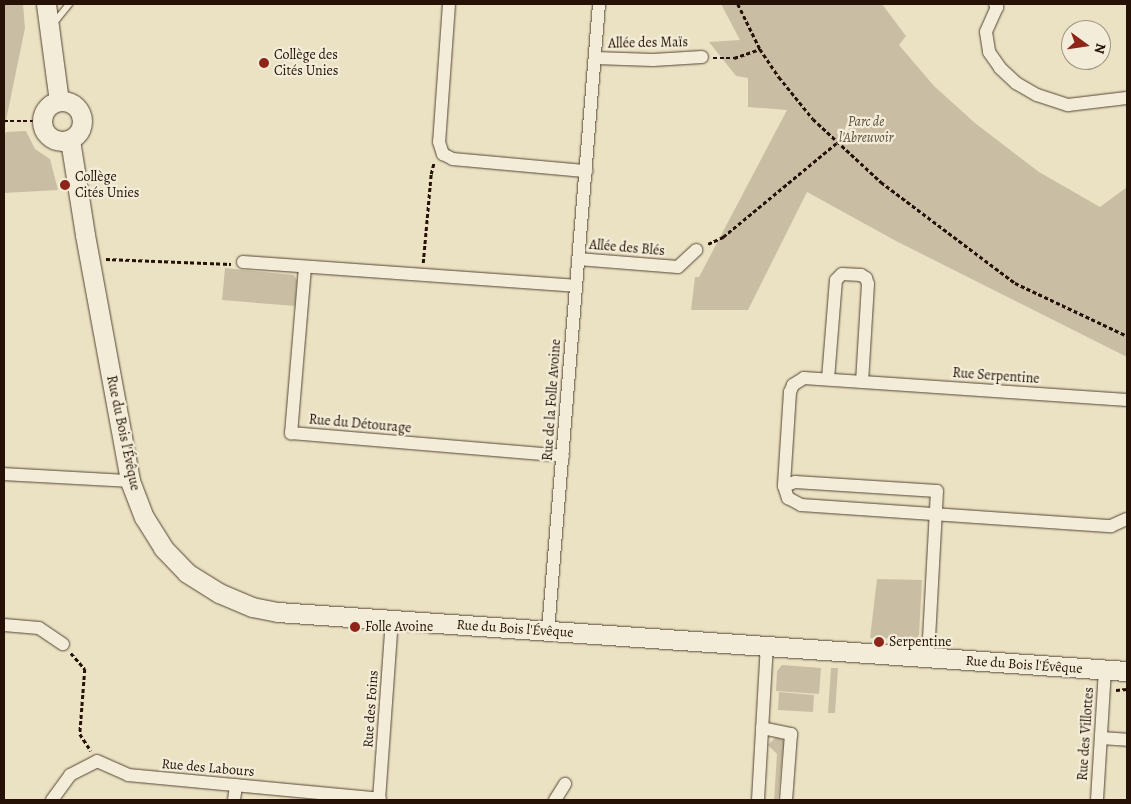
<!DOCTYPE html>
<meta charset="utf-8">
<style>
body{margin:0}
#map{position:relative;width:1131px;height:804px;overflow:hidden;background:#ebe2c3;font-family:Alegreya,serif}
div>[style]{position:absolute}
.green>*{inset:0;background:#c9bea3}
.path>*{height:2.5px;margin-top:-1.25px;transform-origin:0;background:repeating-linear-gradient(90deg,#251105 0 4px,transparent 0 6.5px)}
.roads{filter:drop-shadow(0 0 1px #564534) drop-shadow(0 0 1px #564534)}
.lane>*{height:6px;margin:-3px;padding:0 3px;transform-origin:3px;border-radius:3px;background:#f2ecd8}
.street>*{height:12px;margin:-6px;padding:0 6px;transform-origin:6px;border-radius:6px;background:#f2ecd8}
.secondary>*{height:19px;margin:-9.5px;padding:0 9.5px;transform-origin:9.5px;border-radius:9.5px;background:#f2ecd8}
.secondary>.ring{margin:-9.5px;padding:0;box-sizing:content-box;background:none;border:19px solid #f2ecd8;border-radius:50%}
.dots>*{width:14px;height:14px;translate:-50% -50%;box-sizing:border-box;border:2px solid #f2ecd8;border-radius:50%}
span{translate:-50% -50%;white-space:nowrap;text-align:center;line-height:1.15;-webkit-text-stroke:4.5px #f2ecd8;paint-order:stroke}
.street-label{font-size:14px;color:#251105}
.poi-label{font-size:14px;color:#251105}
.left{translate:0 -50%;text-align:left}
.park-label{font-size:14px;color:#5e4e3c;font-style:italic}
.frame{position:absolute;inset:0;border:5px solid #251105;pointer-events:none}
.north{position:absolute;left:1061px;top:20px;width:50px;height:50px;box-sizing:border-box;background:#f2ecd8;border:1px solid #a09484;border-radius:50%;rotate:104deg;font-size:14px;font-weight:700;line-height:20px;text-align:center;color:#251105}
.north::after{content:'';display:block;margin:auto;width:18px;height:22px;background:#8f2418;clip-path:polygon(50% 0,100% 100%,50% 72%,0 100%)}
</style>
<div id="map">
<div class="green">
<i style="clip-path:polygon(4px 4px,23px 4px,25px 28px,4px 130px)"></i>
<i style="clip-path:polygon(721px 4px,882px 4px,906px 36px,899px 45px,934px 86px,975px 123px,1039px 172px,1100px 207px,1127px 187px,1127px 357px,896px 241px,807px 192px,748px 310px,691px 310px,695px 277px,699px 277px,787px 110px,748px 107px,748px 78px,736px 76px,709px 42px,740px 40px)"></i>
<i style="clip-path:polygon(26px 131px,35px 149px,50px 159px,58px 190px,4px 193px,4px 137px,6px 132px)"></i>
<i style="clip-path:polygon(225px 268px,294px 275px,297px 280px,295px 306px,222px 300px)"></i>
<i style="clip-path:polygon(877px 579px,922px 580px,919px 635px,916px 639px,870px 638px)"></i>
<i style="clip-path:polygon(782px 665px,821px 668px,819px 694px,776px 691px,777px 671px)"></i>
<i style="clip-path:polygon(831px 668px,838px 668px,835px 713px,828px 713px)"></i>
<i style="clip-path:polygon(779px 692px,814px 695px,813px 712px,778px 710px)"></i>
<i style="clip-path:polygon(776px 737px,783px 740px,787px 748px,783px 748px,778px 800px,774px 800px,777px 754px,768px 745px)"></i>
</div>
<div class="path">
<i style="left:738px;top:4px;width:50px;rotate:63.9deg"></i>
<i style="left:760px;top:49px;width:34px;rotate:56deg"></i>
<i style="left:779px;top:77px;width:54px;rotate:51deg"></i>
<i style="left:813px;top:119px;width:93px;rotate:42.8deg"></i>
<i style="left:881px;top:182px;width:168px;rotate:37deg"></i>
<i style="left:1015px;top:283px;width:124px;rotate:25.3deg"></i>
<i style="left:713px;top:58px;width:21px"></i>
<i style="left:734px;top:58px;width:28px;rotate:-19deg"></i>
<i style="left:4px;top:121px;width:31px"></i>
<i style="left:708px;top:244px;width:17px;rotate:-25deg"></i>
<i style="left:723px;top:237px;width:149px;rotate:-39.6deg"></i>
<i style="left:106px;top:259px;width:125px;rotate:2.3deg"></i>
<i style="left:423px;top:263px;width:89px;rotate:-84.9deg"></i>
<i style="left:431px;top:174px;width:12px;rotate:-76deg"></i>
<i style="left:71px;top:653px;width:21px;rotate:49deg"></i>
<i style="left:85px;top:669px;width:65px;rotate:94.4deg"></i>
<i style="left:80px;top:734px;width:20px;rotate:57deg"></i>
<i style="left:1116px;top:690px;width:11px;rotate:-5deg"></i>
</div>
<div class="roads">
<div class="lane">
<i style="left:53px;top:24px;width:26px;rotate:-51deg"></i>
</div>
<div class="street">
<i style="left:449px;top:4px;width:138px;rotate:94.1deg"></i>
<i style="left:439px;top:142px;width:13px;rotate:72deg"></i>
<i style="left:443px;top:154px;width:11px;rotate:27deg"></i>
<i style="left:453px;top:159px;width:134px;rotate:5.2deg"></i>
<i style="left:995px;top:4px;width:4px;rotate:56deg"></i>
<i style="left:997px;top:7px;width:27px;rotate:114deg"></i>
<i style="left:986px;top:32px;width:20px;rotate:81deg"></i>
<i style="left:989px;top:52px;width:19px;rotate:55deg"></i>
<i style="left:1000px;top:68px;width:22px;rotate:43deg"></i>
<i style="left:1016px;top:83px;width:24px;rotate:30deg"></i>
<i style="left:1037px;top:95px;width:33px;rotate:18deg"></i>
<i style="left:1068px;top:105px;width:59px;rotate:-6.8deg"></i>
<i style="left:595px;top:58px;width:58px;rotate:2deg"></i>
<i style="left:653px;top:60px;width:49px;rotate:-3.5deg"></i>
<i style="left:578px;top:259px;width:100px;rotate:4.6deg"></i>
<i style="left:678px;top:267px;width:25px;rotate:-43deg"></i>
<i style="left:243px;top:262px;width:333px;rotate:4.1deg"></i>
<i style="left:305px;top:267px;width:167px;rotate:94.8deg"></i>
<i style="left:291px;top:433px;width:273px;rotate:4.8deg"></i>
<i style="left:828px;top:379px;width:99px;rotate:-85.4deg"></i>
<i style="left:836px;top:280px;width:8px;rotate:-45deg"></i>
<i style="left:842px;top:274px;width:19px;rotate:3deg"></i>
<i style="left:861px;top:275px;width:6px;rotate:31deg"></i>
<i style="left:866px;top:278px;width:6px;rotate:72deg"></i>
<i style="left:868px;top:284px;width:98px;rotate:93.5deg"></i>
<i style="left:1127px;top:400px;width:324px;rotate:-176.1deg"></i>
<i style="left:804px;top:378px;width:13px;rotate:148deg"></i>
<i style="left:793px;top:385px;width:8px;rotate:113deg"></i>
<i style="left:790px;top:392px;width:94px;rotate:93.7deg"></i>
<i style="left:784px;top:486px;width:13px;rotate:72deg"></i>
<i style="left:788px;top:498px;width:15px;rotate:28deg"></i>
<i style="left:801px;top:505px;width:311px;rotate:3.9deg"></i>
<i style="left:1111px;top:526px;width:17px;rotate:-24deg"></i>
<i style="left:4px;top:474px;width:126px;rotate:3.2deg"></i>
<i style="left:784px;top:486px;width:12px;rotate:-20deg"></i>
<i style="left:795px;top:482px;width:142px;rotate:3.6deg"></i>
<i style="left:937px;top:491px;width:167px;rotate:93.1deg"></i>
<i style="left:4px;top:625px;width:35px;rotate:5deg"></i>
<i style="left:39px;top:628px;width:29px;rotate:34deg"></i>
<i style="left:548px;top:631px;width:629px;rotate:-85.35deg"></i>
<i style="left:762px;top:728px;width:30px;rotate:12deg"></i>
<i style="left:791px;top:734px;width:66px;rotate:94.3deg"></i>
<i style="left:1101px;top:738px;width:26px;rotate:4deg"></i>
<i style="left:52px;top:800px;width:31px;rotate:-54deg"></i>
<i style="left:70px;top:775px;width:30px;rotate:-27deg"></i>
<i style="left:97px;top:761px;width:34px;rotate:24deg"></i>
<i style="left:128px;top:775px;width:253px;rotate:5.4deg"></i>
<i style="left:234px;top:800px;width:15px;rotate:-82deg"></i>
<i style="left:379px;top:800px;width:180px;rotate:-85.9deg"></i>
<i style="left:555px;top:800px;width:19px;rotate:-58deg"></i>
<i style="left:758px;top:800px;width:155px;rotate:-86.7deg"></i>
<i style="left:1097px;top:800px;width:130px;rotate:-86.5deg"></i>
</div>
<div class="secondary">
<i style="left:46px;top:4px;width:98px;rotate:82.4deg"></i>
<i class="ring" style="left:42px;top:101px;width:21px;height:21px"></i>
<i style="left:70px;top:140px;width:96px;rotate:81deg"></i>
<i style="left:85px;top:235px;width:250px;rotate:79.6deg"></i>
<i style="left:130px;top:481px;width:39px;rotate:69deg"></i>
<i style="left:144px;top:517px;width:36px;rotate:58deg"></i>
<i style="left:163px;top:548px;width:35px;rotate:46deg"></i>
<i style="left:187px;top:573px;width:38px;rotate:32deg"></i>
<i style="left:219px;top:593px;width:36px;rotate:23deg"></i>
<i style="left:252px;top:607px;width:26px;rotate:11deg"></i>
<i style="left:278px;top:612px;width:851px;rotate:3.98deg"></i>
</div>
</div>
<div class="dots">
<i style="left:264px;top:63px;background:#8f2418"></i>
<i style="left:65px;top:185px;background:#8f2418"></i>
<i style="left:355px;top:627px;background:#8f2418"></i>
<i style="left:879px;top:642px;background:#8f2418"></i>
</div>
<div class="street-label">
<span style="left:648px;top:43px;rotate:-1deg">Allée des Maïs</span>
<span style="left:627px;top:248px;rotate:5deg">Allée des Blés</span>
<span style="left:996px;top:376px;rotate:4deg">Rue Serpentine</span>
<span style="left:552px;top:400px;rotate:-86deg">Rue de la Folle Avoine</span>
<span style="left:360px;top:424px;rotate:5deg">Rue du Détourage</span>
<span style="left:123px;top:433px;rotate:78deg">Rue du Bois l'Évêque</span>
<span style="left:515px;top:629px;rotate:4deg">Rue du Bois l'Évêque</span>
<span style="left:1024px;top:665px;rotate:4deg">Rue du Bois l'Évêque</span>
<span style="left:371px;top:709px;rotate:-86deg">Rue des Foins</span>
<span style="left:1086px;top:734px;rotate:-86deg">Rue des Villottes</span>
<span style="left:208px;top:768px;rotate:5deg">Rue des Labours</span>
</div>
<div class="poi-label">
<span class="left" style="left:274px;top:63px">Collège des<br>Cités Unies</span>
<span class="left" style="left:75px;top:185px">Collège<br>Cités Unies</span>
<span class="left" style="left:365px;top:627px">Folle Avoine</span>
<span class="left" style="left:889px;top:642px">Serpentine</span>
</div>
<div class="park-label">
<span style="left:866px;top:130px">Parc de<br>l'Abreuvoir</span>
</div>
<div class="frame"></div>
<div class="north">N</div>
</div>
